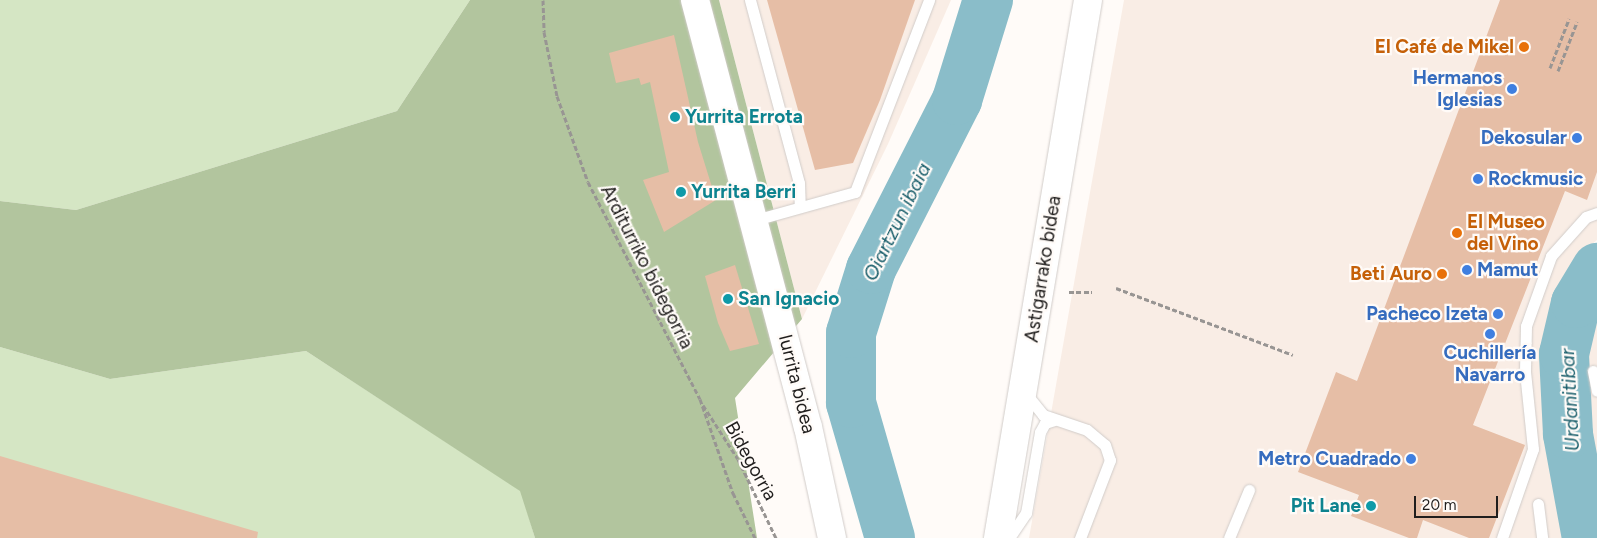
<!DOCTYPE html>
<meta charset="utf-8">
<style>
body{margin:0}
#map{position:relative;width:1597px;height:538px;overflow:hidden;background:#fffbf8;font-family:Figtree,sans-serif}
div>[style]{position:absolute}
.built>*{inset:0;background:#f9ede5}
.green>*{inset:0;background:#d5e6c4}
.forest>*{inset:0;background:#b2c59e}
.river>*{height:50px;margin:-25px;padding:0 25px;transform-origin:25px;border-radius:25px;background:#8abdc9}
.building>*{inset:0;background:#e6bea6}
.path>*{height:3px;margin-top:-1.5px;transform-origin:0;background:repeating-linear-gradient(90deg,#989593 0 5px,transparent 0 7.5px)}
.roads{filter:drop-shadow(0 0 1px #d1ccc9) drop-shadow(0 0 1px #d1ccc9)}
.lane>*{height:11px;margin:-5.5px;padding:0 5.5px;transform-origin:5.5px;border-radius:5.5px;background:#fff}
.secondary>*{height:28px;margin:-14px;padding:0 14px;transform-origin:14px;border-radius:14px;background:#fff}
.dots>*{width:14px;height:14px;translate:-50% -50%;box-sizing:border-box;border:2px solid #fffbf8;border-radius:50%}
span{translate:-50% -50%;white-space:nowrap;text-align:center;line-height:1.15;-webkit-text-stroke:4.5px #fffbf8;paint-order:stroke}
.food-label{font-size:19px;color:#c56008;font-weight:700}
.right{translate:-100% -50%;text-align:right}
.left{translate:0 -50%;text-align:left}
.shop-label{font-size:19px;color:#366cbe;font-weight:700}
.culture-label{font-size:19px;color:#0d838f;font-weight:700}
.street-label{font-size:19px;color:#201e1d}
.water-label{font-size:20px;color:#195e6b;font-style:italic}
.scale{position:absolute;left:1414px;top:496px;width:84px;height:22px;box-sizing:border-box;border:2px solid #201e1d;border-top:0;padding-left:6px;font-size:15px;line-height:18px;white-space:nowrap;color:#201e1d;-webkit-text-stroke:4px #fffbf8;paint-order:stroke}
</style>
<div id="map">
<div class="built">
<i style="clip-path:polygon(719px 0,951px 0,888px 144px,802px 319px)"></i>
<i style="clip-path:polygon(1124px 0,1597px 0,1597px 240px,1579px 256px,1564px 281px,1548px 332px,1545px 369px,1568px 538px,1029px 538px)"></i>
<i style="clip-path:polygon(1597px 292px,1597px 522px,1577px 398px,1575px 349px)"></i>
</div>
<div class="green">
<i style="clip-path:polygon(0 0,470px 0,397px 111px,76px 210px,0 201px)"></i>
<i style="clip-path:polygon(0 347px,110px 379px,306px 351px,521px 491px,535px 538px,0 538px)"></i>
</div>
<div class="forest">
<i style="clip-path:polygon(470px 0,719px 0,802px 319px,735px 398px,757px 538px,535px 538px,520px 491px,306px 351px,110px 379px,0 347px,0 201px,76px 210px,397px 111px)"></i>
</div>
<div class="river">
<i style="left:890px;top:538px;width:141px;rotate:-106.1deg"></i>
<i style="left:851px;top:403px;width:70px;rotate:-90deg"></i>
<i style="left:851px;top:333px;width:67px;rotate:-72.6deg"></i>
<i style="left:871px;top:269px;width:190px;rotate:-63deg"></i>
<i style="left:957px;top:100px;width:105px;rotate:-72.8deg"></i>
<i style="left:1587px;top:538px;width:106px;rotate:-100.4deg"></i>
<i style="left:1568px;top:434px;width:80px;rotate:-92.9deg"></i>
<i style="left:1564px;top:354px;width:52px;rotate:-76.8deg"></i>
<i style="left:1576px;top:303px;width:41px;rotate:-59deg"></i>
</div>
<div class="building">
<i style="clip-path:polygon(767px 0,915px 0,880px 100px,853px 163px,815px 170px)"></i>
<i style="clip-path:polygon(1500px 0,1597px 0,1597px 172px,1587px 200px,1565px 191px,1473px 425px,1525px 445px,1489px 538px,1469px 538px,1423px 520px,1417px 538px,1409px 538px,1351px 516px,1359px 495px,1298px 472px,1336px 372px,1357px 381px)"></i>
<i style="clip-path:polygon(674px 35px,698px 142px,716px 200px,664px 232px,643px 180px,669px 172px,650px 82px,641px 85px,639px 78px,616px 83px,609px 53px)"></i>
<i style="clip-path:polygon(735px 265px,759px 344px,730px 351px,718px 323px,705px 276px)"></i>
<i style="clip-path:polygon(0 456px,258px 532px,257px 538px,0 538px)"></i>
</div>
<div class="path">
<i style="left:543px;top:0;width:32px;rotate:88deg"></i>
<i style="left:544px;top:32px;width:65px;rotate:78.5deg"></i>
<i style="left:557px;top:96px;width:91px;rotate:70.2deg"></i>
<i style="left:588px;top:182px;width:244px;rotate:62.7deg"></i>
<i style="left:700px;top:399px;width:100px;rotate:70.7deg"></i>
<i style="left:733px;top:493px;width:50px;rotate:63.9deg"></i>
<i style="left:1550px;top:68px;width:53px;rotate:-68.8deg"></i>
<i style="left:1558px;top:71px;width:53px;rotate:-68.8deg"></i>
<i style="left:1116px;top:288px;width:189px;rotate:20.7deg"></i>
<i style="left:1069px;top:292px;width:23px"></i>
<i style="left:703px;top:405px;width:64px;rotate:57.1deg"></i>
<i style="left:738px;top:459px;width:88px;rotate:64.3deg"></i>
</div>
<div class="roads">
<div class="lane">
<i style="left:750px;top:0;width:189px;rotate:75deg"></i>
<i style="left:799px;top:183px;width:24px;rotate:88deg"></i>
<i style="left:755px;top:220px;width:104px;rotate:-15.6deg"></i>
<i style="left:855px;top:192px;width:206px;rotate:-68.9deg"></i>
<i style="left:1593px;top:371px;width:20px;rotate:79deg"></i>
<i style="left:1027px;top:395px;width:26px;rotate:51deg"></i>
<i style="left:1043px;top:415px;width:46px;rotate:18.8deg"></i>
<i style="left:1087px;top:430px;width:23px;rotate:40deg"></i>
<i style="left:1105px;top:445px;width:16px;rotate:72deg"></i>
<i style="left:1110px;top:460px;width:84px;rotate:111deg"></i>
<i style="left:1538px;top:504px;width:34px;rotate:83deg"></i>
<i style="left:1009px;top:538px;width:30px;rotate:-56deg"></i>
<i style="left:1026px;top:513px;width:82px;rotate:-80.2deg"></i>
<i style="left:1040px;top:432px;width:10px;rotate:-61deg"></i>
<i style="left:1045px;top:423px;width:9px;rotate:-18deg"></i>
<i style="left:1229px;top:538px;width:52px;rotate:-67.4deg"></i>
<i style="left:1502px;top:538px;width:94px;rotate:-70.8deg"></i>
<i style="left:1533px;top:449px;width:78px;rotate:-95.9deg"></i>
<i style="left:1525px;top:371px;width:45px;rotate:-88.7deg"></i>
<i style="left:1526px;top:326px;width:74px;rotate:-70.3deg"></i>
<i style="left:1551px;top:256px;width:52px;rotate:-48.1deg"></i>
<i style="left:1586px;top:217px;width:12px;rotate:-20deg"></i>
</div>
<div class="secondary">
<i style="left:695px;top:0;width:442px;rotate:75.2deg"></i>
<i style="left:808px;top:427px;width:114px;rotate:77.8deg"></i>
<i style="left:998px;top:538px;width:545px;rotate:-80.5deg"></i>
</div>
</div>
<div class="dots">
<i style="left:1524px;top:47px;background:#e8710a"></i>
<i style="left:1512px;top:89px;background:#3f7fe0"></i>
<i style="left:675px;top:117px;background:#0f9aa8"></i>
<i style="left:1577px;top:138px;background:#3f7fe0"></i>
<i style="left:1478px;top:179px;background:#3f7fe0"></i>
<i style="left:681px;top:192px;background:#0f9aa8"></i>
<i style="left:1457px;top:233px;background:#e8710a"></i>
<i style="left:1467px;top:270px;background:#3f7fe0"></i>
<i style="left:1442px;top:274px;background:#e8710a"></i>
<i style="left:728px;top:299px;background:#0f9aa8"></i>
<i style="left:1498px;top:314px;background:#3f7fe0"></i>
<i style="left:1490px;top:334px;background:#3f7fe0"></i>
<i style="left:1411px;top:459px;background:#3f7fe0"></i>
<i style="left:1371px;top:506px;background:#0f9aa8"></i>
</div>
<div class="food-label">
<span class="right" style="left:1514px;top:47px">El Café de Mikel</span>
<span class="left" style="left:1467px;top:233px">El Museo<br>del Vino</span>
<span class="right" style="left:1432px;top:274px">Beti Auro</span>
</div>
<div class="shop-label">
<span class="right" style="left:1502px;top:89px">Hermanos<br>Iglesias</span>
<span class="right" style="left:1567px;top:138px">Dekosular</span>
<span class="left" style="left:1488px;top:179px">Rockmusic</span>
<span class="left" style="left:1477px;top:270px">Mamut</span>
<span class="right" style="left:1488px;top:314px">Pacheco Izeta</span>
<span style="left:1490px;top:364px">Cuchillería<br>Navarro</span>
<span class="right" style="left:1401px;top:459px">Metro Cuadrado</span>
</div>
<div class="culture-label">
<span class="left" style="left:685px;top:117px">Yurrita Errota</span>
<span class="left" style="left:691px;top:192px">Yurrita Berri</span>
<span class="left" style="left:738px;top:299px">San Ignacio</span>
<span class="right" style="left:1361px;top:506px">Pit Lane</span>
</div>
<div class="street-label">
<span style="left:647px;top:267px;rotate:63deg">Arditurriko bidegorria</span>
<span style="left:1043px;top:269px;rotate:-81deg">Astigarrako bidea</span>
<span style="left:797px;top:384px;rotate:76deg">Iurrita bidea</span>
<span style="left:751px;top:461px;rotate:61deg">Bidegorria</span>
</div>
<div class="water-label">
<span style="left:897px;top:222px;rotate:-64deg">Oiartzun ibaia</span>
<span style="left:1570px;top:400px;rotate:-93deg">Urdanitibar</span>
</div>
<div class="scale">20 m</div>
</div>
